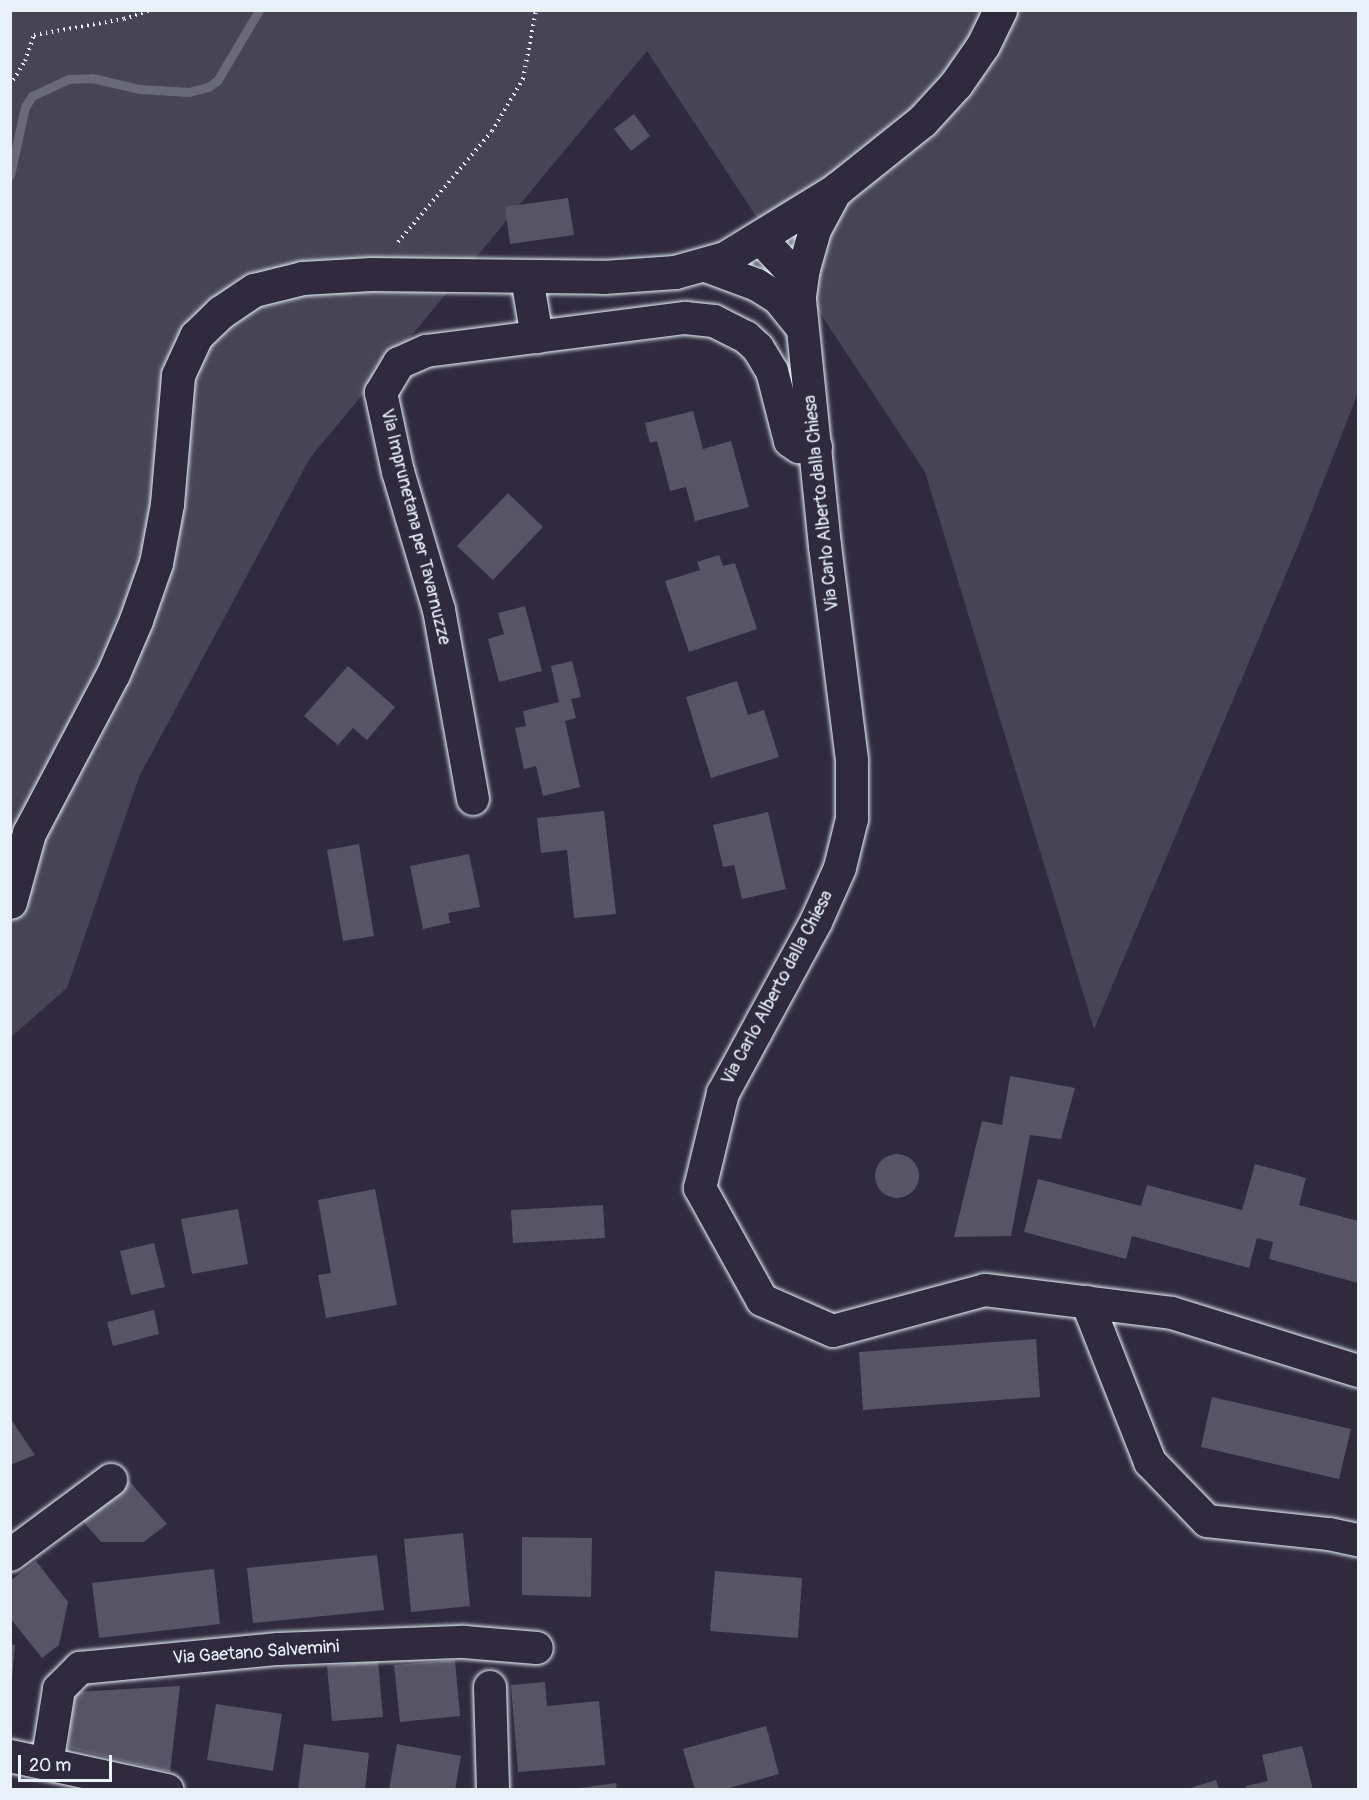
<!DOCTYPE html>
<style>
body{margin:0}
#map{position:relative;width:1369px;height:1800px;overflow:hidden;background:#2f2a3d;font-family:Pangolin,sans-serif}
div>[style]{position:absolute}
.green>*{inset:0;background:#464455}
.stream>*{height:9px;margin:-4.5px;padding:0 4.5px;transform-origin:4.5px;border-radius:4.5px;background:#696978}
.building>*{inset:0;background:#575565}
.round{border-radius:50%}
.path>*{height:4px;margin-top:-2px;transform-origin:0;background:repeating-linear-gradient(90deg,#e8f1f8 0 1.5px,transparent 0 6px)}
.roads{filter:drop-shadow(0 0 2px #e8f1f8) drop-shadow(0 0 2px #e8f1f8)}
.street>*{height:32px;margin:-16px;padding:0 16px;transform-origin:16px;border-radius:16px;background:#2f2a3d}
.secondary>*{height:33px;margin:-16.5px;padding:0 16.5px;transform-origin:16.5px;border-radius:16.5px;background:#2f2a3d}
span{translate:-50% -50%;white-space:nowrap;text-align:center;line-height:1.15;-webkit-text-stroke:5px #2f2a3d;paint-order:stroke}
.street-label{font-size:18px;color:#e8f1f8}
.frame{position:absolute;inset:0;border:12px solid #e8f1f8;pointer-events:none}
.scale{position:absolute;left:18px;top:1755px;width:94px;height:27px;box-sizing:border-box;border:3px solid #e8f1f8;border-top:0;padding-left:8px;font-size:18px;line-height:21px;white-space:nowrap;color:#e8f1f8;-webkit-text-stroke:4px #2f2a3d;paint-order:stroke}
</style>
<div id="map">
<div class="green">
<i style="clip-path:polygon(11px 11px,1358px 11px,1358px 393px,1300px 541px,1094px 1029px,925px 472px,647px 51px,310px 458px,139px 777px,67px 988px,11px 1037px)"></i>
</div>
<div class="stream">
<i style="left:10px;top:175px;width:70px;rotate:-77.6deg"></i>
<i style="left:25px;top:107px;width:13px;rotate:-58deg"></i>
<i style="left:32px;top:96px;width:40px;rotate:-25deg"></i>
<i style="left:68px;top:79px;width:24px;rotate:-2deg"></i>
<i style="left:92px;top:78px;width:48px;rotate:13.2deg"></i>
<i style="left:139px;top:89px;width:50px;rotate:3.4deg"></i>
<i style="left:189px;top:92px;width:20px;rotate:-15deg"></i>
<i style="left:208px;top:87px;width:11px;rotate:-34deg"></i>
<i style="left:217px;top:81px;width:82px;rotate:-59.4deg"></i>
</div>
<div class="building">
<i style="clip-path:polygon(634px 114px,650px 136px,631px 151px,614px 129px)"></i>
<i style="clip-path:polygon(568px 198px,574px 235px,510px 244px,505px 207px)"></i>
<i style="clip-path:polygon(693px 411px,703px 449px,731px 441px,749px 507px,695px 521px,686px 487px,670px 491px,657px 441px,650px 443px,645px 423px)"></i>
<i style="clip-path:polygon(508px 493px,543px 527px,493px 580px,457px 546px)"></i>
<i style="clip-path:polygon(719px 555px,723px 566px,735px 563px,757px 629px,689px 652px,665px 581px,700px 570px,697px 562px)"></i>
<i style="clip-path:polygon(525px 606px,542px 671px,499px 682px,488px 639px,504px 634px,498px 613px)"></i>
<i style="clip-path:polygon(572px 661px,581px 697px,571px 699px,576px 718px,565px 721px,580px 787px,543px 796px,536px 766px,524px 769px,515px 728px,526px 726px,523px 711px,559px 702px,551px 666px)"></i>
<i style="clip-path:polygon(348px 666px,395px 707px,367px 740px,353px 728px,338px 745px,304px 716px)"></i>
<i style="clip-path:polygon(737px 681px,748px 715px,764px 710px,779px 757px,711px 778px,686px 697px)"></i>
<i style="clip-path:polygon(604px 811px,616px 914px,574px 918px,567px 850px,541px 853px,537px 818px)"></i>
<i style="clip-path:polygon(768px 812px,786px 889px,742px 899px,734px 865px,723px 867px,713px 825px)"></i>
<i style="clip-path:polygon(359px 844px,374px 936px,343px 941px,327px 850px)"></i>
<i style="clip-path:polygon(469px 854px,480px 907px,448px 913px,450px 923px,423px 929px,410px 866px)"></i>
<i style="clip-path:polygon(1010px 1076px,1075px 1088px,1061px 1139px,1030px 1135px,1011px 1236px,954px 1237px,982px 1121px,1002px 1125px)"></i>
<i class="round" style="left:875px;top:1154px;width:44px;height:44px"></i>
<i style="clip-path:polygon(1255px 1164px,1306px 1178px,1299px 1205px,1358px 1221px,1358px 1283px,1269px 1259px,1273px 1242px,1257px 1238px,1249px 1268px,1132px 1236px,1126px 1259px,1024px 1232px,1038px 1179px,1141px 1206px,1147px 1185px,1242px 1210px)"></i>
<i style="clip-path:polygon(375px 1189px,397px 1305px,326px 1318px,318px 1275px,331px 1273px,318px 1200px)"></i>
<i style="clip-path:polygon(603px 1205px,605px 1238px,513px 1243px,511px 1210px)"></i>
<i style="clip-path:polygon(238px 1209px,248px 1264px,192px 1274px,181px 1219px)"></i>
<i style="clip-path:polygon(154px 1243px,165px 1287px,131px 1295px,120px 1251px)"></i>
<i style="clip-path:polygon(154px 1310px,159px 1334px,113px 1346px,107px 1322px)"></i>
<i style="clip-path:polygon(1036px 1339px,1040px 1397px,863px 1410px,859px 1352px)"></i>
<i style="clip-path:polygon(1212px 1397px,1351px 1429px,1339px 1479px,1201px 1447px)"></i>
<i style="clip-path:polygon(10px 1418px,35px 1455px,10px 1465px)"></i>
<i style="clip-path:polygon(129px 1481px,167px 1524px,144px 1542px,101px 1542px,80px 1518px)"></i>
<i style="clip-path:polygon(463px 1533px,470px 1606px,411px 1612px,404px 1539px)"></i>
<i style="clip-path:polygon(522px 1537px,592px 1538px,591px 1597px,522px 1595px)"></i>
<i style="clip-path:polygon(377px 1555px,384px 1610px,253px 1623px,247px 1568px)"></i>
<i style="clip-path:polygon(36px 1561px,68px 1602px,59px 1645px,42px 1658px,10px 1618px,10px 1581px)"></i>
<i style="clip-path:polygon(214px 1569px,220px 1624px,99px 1638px,92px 1583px)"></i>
<i style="clip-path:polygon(715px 1571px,802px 1578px,798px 1638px,710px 1631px)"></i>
<i style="clip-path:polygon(10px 1644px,15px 1645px,12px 1680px,10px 1680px)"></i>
<i style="clip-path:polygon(455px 1660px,460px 1716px,400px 1722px,394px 1665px)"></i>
<i style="clip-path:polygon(378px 1661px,383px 1717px,332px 1721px,327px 1666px)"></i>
<i style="clip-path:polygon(545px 1682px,547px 1706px,599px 1701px,605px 1765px,518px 1772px,511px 1685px)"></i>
<i style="clip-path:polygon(180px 1686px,170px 1772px,68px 1748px,75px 1692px)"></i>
<i style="clip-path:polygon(216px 1704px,282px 1714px,273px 1771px,207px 1760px)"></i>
<i style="clip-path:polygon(766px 1726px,779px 1774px,722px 1790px,695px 1790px,683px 1749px)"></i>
<i style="clip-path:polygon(304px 1744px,369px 1753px,365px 1790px,298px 1790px)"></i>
<i style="clip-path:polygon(397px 1744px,461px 1756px,455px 1790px,389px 1790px)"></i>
<i style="clip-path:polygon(1302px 1746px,1313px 1790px,1247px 1790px,1246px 1786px,1268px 1781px,1262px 1755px)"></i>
<i style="clip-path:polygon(1216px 1780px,1219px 1790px,1187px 1790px,1187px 1789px)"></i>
<i style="clip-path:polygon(616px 1783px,617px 1790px,580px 1790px,580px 1788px)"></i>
</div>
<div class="path">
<i style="left:10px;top:85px;width:28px;rotate:-58deg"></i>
<i style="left:25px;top:61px;width:28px;rotate:-71deg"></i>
<i style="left:34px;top:35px;width:91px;rotate:-10.1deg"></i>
<i style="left:124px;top:19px;width:28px;rotate:-19deg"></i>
<i style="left:398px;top:242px;width:145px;rotate:-49.7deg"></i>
<i style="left:492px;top:131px;width:61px;rotate:-59.2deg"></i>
<i style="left:523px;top:79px;width:70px;rotate:-79.3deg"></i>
</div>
<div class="roads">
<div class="street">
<i style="left:761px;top:239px;width:42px;rotate:46.9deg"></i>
<i style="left:790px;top:270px;width:32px;rotate:72deg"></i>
<i style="left:800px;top:300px;width:247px;rotate:84.2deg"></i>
<i style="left:825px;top:546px;width:217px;rotate:82.8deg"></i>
<i style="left:852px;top:761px;width:58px;rotate:90deg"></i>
<i style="left:852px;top:819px;width:50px;rotate:103.8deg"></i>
<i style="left:840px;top:868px;width:59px;rotate:114deg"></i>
<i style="left:816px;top:922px;width:195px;rotate:118.5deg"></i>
<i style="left:723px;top:1093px;width:98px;rotate:103.6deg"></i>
<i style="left:700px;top:1188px;width:128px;rotate:61deg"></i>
<i style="left:762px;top:1300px;width:77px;rotate:23.6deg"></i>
<i style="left:833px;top:1331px;width:157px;rotate:-15.1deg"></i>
<i style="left:985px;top:1290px;width:188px;rotate:7deg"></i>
<i style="left:1172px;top:1313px;width:195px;rotate:17.3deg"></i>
<i style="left:706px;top:266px;width:54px;rotate:20.4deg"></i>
<i style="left:757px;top:285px;width:25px;rotate:32deg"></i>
<i style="left:778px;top:298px;width:36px;rotate:51deg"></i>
<i style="left:527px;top:278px;width:60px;rotate:80.4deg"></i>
<i style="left:800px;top:296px;width:27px;rotate:-82deg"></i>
<i style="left:804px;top:269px;width:41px;rotate:-74.2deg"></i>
<i style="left:815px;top:230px;width:47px;rotate:-61.8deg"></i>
<i style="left:473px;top:799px;width:192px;rotate:-100.2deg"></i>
<i style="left:439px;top:610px;width:144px;rotate:-106.5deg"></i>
<i style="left:398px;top:472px;width:81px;rotate:-102.1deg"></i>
<i style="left:381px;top:393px;width:35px;rotate:-59deg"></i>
<i style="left:399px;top:363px;width:30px;rotate:-24deg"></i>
<i style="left:426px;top:351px;width:261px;rotate:-7.3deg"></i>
<i style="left:685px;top:318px;width:29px;rotate:6deg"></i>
<i style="left:714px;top:321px;width:36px;rotate:27deg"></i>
<i style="left:746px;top:337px;width:16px;rotate:43deg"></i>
<i style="left:758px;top:348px;width:27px;rotate:59deg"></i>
<i style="left:772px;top:371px;width:72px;rotate:75.6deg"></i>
<i style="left:790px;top:441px;width:11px;rotate:34deg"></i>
<i style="left:799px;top:447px;width:17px"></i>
<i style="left:1087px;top:1302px;width:172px;rotate:68.5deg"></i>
<i style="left:1150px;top:1462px;width:82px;rotate:46deg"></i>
<i style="left:1207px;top:1521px;width:123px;rotate:6.1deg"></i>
<i style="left:1329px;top:1534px;width:30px;rotate:12deg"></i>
<i style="left:10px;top:1555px;width:126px;rotate:-36.6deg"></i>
<i style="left:490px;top:1687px;width:103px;rotate:88.3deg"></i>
<i style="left:10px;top:1756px;width:161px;rotate:12.2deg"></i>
<i style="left:47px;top:1764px;width:76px;rotate:-80.9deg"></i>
<i style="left:59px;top:1689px;width:30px;rotate:-45deg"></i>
<i style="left:80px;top:1668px;width:199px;rotate:-5.5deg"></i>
<i style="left:278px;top:1649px;width:186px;rotate:-2.2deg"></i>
<i style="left:464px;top:1642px;width:73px;rotate:4.7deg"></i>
</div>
<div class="secondary">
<i style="left:10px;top:902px;width:72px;rotate:-74.6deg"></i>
<i style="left:29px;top:833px;width:180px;rotate:-62.2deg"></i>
<i style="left:113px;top:674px;width:59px;rotate:-66.9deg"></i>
<i style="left:136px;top:620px;width:60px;rotate:-70.7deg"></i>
<i style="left:156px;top:563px;width:60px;rotate:-79.4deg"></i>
<i style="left:167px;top:504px;width:129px;rotate:-85.1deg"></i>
<i style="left:178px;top:375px;width:43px;rotate:-65.2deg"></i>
<i style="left:196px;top:336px;width:35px;rotate:-44deg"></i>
<i style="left:221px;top:312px;width:40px;rotate:-34deg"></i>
<i style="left:254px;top:290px;width:49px;rotate:-14deg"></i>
<i style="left:302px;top:278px;width:69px;rotate:-3.3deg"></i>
<i style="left:371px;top:274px;width:232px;rotate:0.7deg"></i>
<i style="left:603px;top:277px;width:72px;rotate:-4deg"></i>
<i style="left:675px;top:272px;width:52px;rotate:-15.6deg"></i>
<i style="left:725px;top:258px;width:132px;rotate:-31.6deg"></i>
<i style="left:837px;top:189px;width:109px;rotate:-38.7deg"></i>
<i style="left:922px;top:121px;width:50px;rotate:-47.4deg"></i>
<i style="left:956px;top:84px;width:47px;rotate:-55.3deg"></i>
<i style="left:983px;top:45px;width:39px;rotate:-64deg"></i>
</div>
</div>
<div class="street-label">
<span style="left:822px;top:503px;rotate:-96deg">Via Carlo Alberto dalla Chiesa</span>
<span style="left:415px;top:527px;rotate:76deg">Via Imprunetana per Tavarnuzze</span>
<span style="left:778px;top:988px;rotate:-62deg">Via Carlo Alberto dalla Chiesa</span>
<span style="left:256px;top:1653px;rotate:-4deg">Via Gaetano Salvemini</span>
</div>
<div class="frame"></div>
<div class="scale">20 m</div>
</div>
